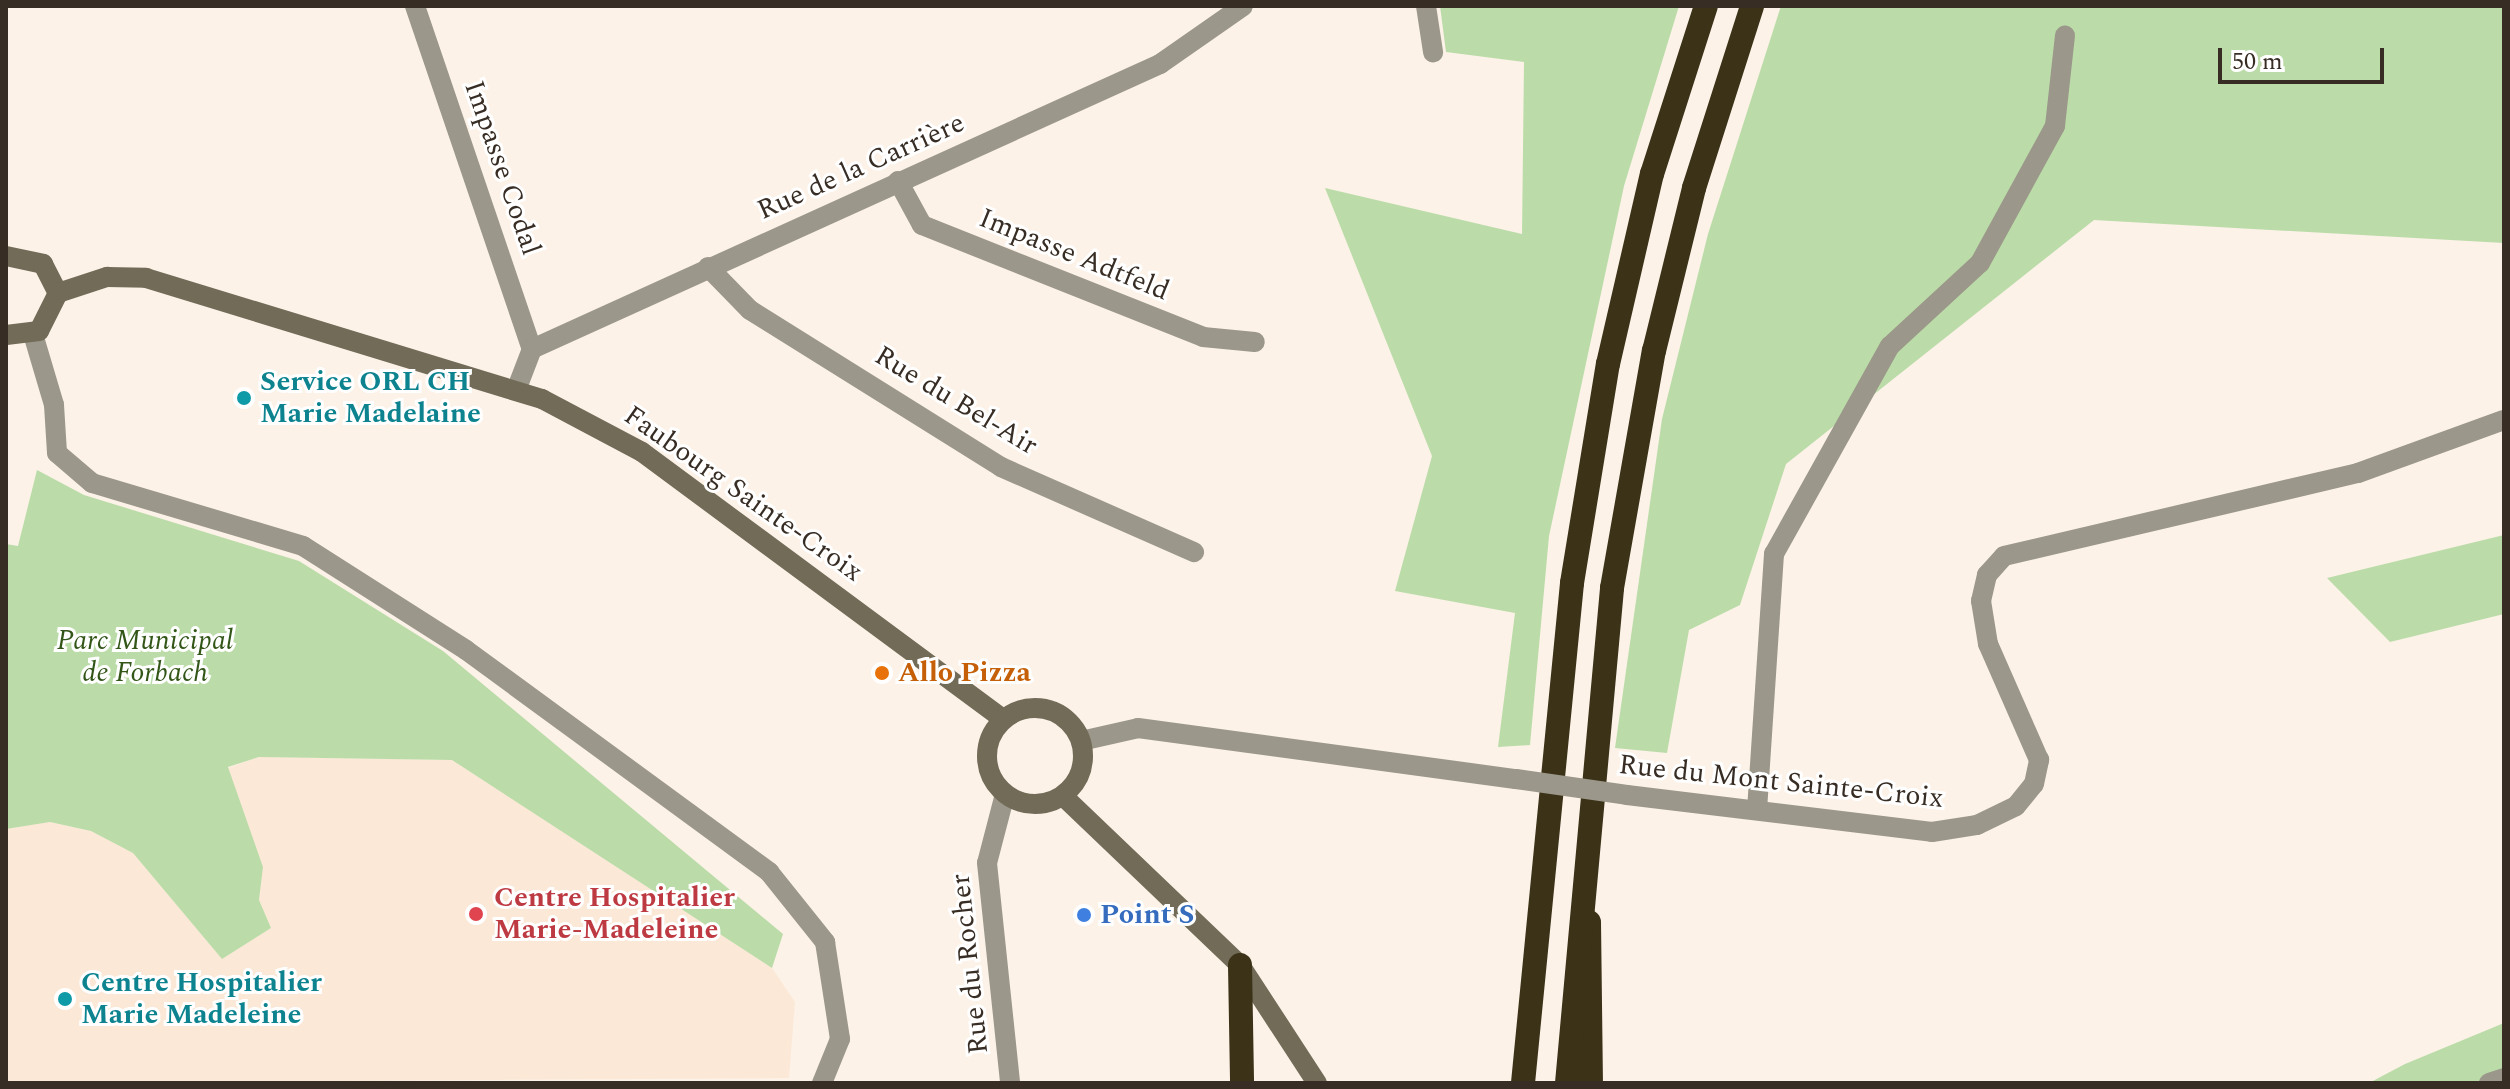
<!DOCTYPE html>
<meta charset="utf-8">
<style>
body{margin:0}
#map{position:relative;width:2510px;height:1089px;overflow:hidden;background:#fcf2e8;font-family:Spectral,serif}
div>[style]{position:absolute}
.built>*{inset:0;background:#fbe8d6}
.green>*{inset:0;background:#bbdca8}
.street>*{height:20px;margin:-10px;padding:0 10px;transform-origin:10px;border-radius:10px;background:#9b978a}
.secondary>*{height:20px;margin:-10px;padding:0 10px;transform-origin:10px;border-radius:10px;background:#716b58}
.secondary>.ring{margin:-10px;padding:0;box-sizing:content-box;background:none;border:20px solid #716b58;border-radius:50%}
.highway>*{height:24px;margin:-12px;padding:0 12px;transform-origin:12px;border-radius:12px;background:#3b3218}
.street-bridge>*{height:20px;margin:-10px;padding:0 10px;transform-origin:10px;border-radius:10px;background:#9b978a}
.dots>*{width:22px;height:22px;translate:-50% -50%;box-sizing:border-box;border:4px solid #fff;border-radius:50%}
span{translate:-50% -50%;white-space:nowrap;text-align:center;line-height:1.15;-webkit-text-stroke:6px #fff;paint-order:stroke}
.street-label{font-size:28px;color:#372d24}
.culture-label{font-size:28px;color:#0d838f;font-weight:700}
.left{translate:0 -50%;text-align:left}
.park-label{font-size:28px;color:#325618;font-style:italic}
.food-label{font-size:28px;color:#c56008;font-weight:700}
.health-label{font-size:28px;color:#be3a42;font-weight:700}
.shop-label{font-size:28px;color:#366cbe;font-weight:700}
.frame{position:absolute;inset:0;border:8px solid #372d24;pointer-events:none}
.scale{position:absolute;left:2218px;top:48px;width:166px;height:36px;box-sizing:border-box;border:4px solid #372d24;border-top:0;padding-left:10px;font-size:24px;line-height:28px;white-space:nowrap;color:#372d24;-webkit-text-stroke:6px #fff;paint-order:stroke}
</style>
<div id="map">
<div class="built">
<i style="clip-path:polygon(259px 757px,452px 760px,772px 968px,795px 1002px,789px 1078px,6px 1083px,6px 829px,50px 822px,91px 831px,133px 853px,222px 959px,271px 928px,259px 900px,263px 867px,228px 768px)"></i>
</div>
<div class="green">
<i style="clip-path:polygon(1440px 6px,1679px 6px,1624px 186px,1549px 536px,1530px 745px,1498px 747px,1515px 613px,1395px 591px,1432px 456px,1325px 188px,1522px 234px,1524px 62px,1446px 52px)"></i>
<i style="clip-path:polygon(1781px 6px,2504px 6px,2504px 243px,2094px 220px,1786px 464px,1740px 605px,1689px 630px,1667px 753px,1615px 748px,1662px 419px,1708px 234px)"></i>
<i style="clip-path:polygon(37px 470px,84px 495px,299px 561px,443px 651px,783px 934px,772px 968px,452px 760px,259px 757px,228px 767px,263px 867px,259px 900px,271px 928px,222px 959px,133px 853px,91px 831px,50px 822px,6px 829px,6px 544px,18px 546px)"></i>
<i style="clip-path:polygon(2504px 535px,2504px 614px,2390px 642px,2327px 578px)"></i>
<i style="clip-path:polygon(2504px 1023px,2504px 1083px,2369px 1083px,2405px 1064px)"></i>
</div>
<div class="street">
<i style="left:415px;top:6px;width:362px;rotate:71.2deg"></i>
<i style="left:1426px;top:6px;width:47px;rotate:81.3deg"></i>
<i style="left:898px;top:181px;width:50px;rotate:61.4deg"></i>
<i style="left:922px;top:225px;width:302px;rotate:21.7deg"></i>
<i style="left:1203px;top:337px;width:52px;rotate:5.5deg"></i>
<i style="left:708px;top:267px;width:60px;rotate:45.7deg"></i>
<i style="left:750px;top:310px;width:296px;rotate:32deg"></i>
<i style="left:1001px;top:467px;width:211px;rotate:23.8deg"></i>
<i style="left:33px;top:334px;width:74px;rotate:73.5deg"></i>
<i style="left:54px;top:405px;width:48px;rotate:86.4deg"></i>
<i style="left:57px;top:453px;width:46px;rotate:40.6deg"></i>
<i style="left:92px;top:483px;width:220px;rotate:16.6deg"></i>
<i style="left:303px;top:546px;width:193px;rotate:32.5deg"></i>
<i style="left:466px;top:650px;width:376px;rotate:36.2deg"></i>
<i style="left:769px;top:872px;width:90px;rotate:51.3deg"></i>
<i style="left:825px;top:942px;width:98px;rotate:81.2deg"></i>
<i style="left:840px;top:1039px;width:48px;rotate:112.2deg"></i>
<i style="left:517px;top:388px;width:42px;rotate:-69deg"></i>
<i style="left:532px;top:349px;width:690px;rotate:-24.41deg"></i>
<i style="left:1160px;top:64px;width:101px;rotate:-34.9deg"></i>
<i style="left:1081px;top:741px;width:58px;rotate:-12.8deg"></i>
<i style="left:1138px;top:728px;width:381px;rotate:7.7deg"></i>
<i style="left:1005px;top:794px;width:71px;rotate:104.6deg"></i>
<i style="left:987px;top:863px;width:221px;rotate:84deg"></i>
<i style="left:1627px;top:795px;width:307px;rotate:6.9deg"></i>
<i style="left:1932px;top:832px;width:46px;rotate:-8.8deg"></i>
<i style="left:1977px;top:825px;width:43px;rotate:-26deg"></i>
<i style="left:2016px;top:806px;width:28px;rotate:-51deg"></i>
<i style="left:2034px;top:784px;width:25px;rotate:-78deg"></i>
<i style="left:2039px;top:760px;width:127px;rotate:-113.7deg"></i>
<i style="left:1988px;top:644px;width:44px;rotate:-99.2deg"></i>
<i style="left:1981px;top:601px;width:27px;rotate:-77deg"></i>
<i style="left:1987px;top:575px;width:25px;rotate:-48deg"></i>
<i style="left:2004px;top:556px;width:364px;rotate:-13.2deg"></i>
<i style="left:2358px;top:473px;width:155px;rotate:-20deg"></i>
<i style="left:1757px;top:810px;width:257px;rotate:-86.2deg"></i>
<i style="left:1774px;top:554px;width:238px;rotate:-60.9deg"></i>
<i style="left:1890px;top:346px;width:122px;rotate:-42.7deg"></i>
<i style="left:1980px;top:263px;width:156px;rotate:-61.3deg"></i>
<i style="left:2055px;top:126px;width:91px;rotate:-83.7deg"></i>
<i style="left:2489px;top:1083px;width:16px;rotate:-18deg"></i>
</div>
<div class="secondary">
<i style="left:6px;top:256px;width:38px;rotate:12deg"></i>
<i style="left:43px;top:264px;width:33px;rotate:63deg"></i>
<i style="left:58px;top:293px;width:42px;rotate:116.6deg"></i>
<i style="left:39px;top:331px;width:33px;rotate:173deg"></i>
<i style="left:58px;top:293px;width:52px;rotate:-18.1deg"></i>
<i style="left:107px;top:277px;width:39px;rotate:1deg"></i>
<i style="left:146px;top:278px;width:414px;rotate:17deg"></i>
<i style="left:542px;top:399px;width:113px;rotate:27.9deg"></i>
<i style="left:642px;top:452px;width:449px;rotate:36.5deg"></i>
<i class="ring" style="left:987px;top:708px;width:76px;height:76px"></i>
<i style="left:1063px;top:796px;width:245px;rotate:43.7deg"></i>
<i style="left:1240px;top:965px;width:141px;rotate:56.9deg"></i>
</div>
<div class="highway">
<i style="left:1589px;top:922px;width:161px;rotate:89.3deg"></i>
<i style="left:1240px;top:965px;width:118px;rotate:89deg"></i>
<i style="left:1523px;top:1083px;width:502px;rotate:-84.4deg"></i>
<i style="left:1572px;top:583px;width:222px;rotate:-80.7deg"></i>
<i style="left:1608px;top:364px;width:195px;rotate:-77deg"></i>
<i style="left:1652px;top:174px;width:176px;rotate:-72.2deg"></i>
<i style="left:1567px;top:1083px;width:497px;rotate:-84.8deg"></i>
<i style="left:1612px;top:588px;width:241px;rotate:-80deg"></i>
<i style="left:1654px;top:351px;width:168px;rotate:-76.2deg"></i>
<i style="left:1694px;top:188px;width:191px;rotate:-72.3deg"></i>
</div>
<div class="street-bridge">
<i style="left:1516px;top:779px;width:112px;rotate:8.2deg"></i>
</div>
<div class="dots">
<i style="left:244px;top:398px;background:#0f9aa8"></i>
<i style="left:882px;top:673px;background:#e8710a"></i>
<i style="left:476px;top:914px;background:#e0444e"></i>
<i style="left:1084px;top:915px;background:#3f7fe0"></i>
<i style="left:65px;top:999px;background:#0f9aa8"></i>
</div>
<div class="street-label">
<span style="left:861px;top:167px;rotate:-24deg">Rue de la Carrière</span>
<span style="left:502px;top:168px;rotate:71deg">Impasse Codal</span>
<span style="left:1074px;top:255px;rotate:22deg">Impasse Adtfeld</span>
<span style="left:956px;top:401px;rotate:31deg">Rue du Bel-Air</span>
<span style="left:743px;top:494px;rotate:35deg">Faubourg Sainte-Croix</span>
<span style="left:1781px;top:782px;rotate:6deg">Rue du Mont Sainte-Croix</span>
<span style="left:970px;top:964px;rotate:-96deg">Rue du Rocher</span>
</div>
<div class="culture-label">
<span class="left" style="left:260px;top:398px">Service ORL CH<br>Marie Madelaine</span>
<span class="left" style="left:81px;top:999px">Centre Hospitalier<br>Marie Madeleine</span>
</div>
<div class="park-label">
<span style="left:145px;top:657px">Parc Municipal<br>de Forbach</span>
</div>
<div class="food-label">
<span class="left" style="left:898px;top:673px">Allo Pizza</span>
</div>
<div class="health-label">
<span class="left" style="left:494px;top:914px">Centre Hospitalier<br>Marie-Madeleine</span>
</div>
<div class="shop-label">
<span class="left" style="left:1100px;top:915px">Point S</span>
</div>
<div class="frame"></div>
<div class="scale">50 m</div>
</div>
